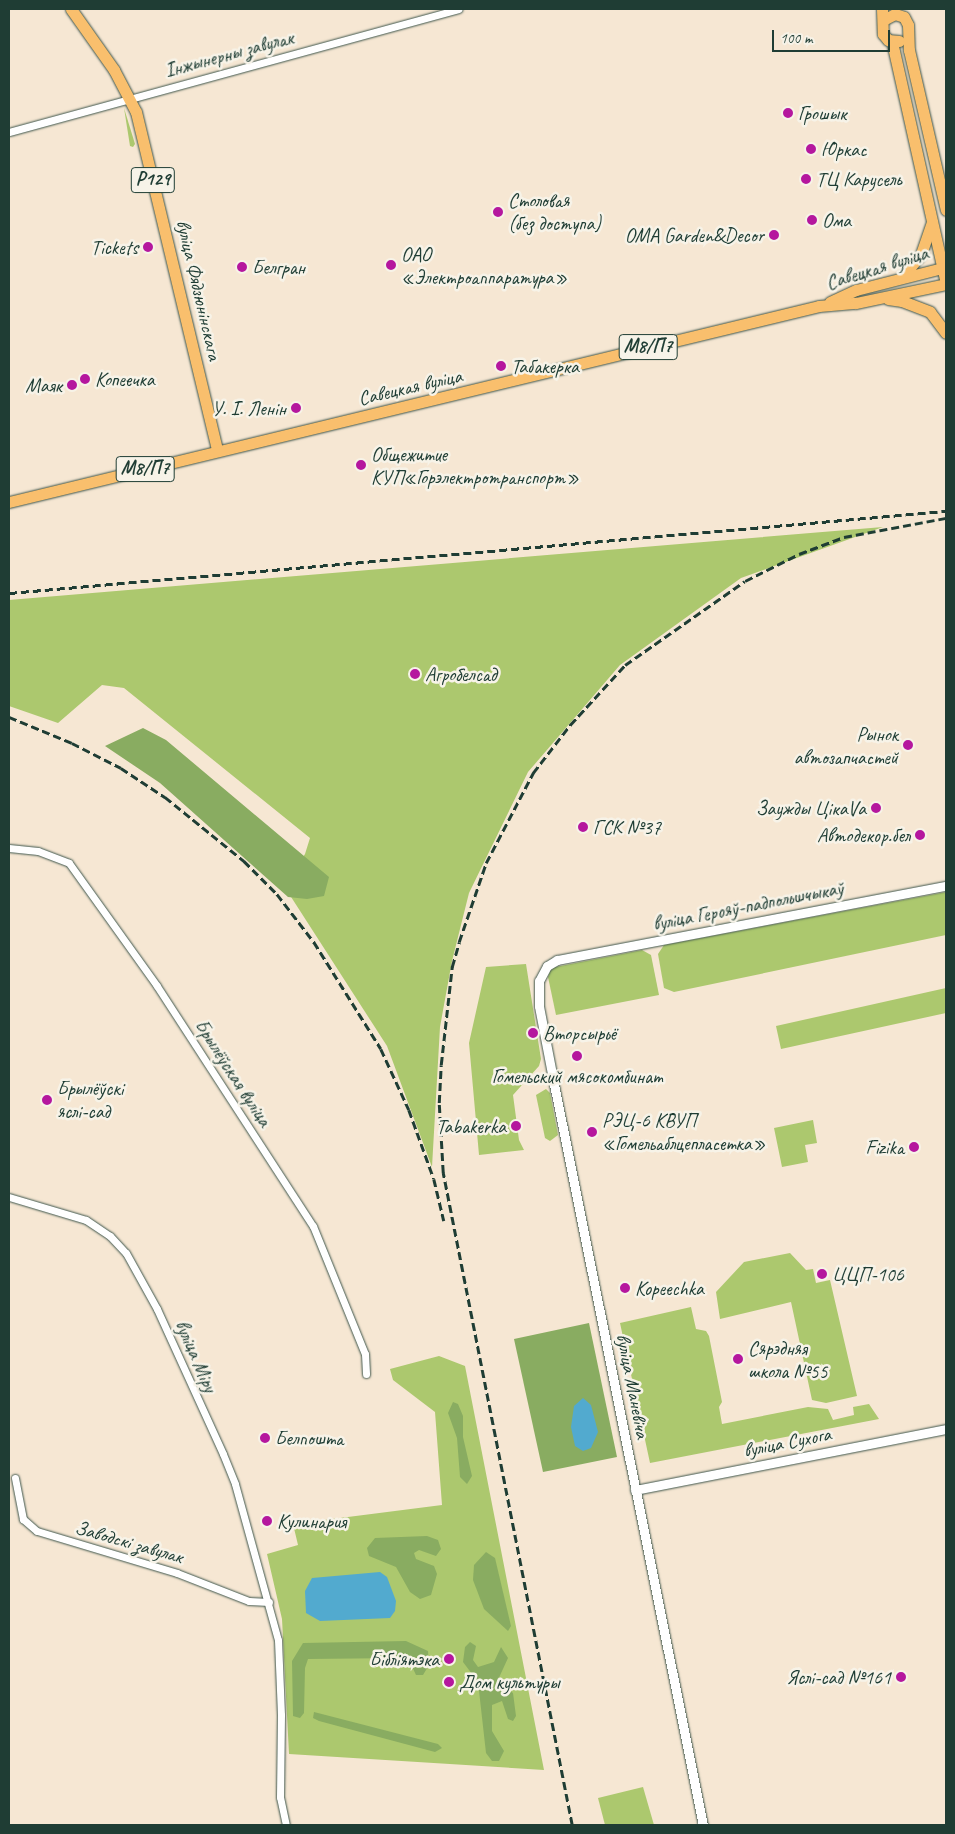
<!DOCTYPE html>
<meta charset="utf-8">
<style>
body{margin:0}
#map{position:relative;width:955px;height:1834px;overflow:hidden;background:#f6e7d3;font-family:Caveat,sans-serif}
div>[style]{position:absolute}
.green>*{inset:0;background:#acc86e}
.forest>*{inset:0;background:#89ac61}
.water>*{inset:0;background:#52aacf}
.roads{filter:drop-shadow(0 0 1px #3f564c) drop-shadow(0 0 1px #3f564c)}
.minor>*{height:7px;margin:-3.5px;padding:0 3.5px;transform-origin:3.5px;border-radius:3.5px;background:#fff}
.tertiary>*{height:9px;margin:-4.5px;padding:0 4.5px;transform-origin:4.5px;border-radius:4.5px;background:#fff}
.primary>*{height:11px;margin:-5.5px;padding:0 5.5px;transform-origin:5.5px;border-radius:5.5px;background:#f9bf6d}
.rail>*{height:2.5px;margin-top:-1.25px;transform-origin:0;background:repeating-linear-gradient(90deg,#1f3d34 0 8px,transparent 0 12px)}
.dots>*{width:14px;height:14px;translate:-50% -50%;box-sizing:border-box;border:2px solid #f7f3e8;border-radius:50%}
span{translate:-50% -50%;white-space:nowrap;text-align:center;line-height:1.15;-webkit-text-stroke:5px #f7f3e8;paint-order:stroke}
.shield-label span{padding:1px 4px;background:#f7f3e8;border:1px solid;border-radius:4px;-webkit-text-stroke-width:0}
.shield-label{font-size:19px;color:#1f3d34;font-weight:700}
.street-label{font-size:20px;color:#1f3d34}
.poi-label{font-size:20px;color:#1f3d34}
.left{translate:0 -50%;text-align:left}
.right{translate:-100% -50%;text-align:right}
.frame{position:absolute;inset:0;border:10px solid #1f3d34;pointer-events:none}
.scale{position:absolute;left:772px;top:30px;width:118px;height:22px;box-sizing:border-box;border:2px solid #1f3d34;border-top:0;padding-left:6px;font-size:15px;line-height:18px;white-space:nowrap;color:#1f3d34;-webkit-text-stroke:4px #f7f3e8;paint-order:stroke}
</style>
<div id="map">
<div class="green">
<i style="clip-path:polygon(124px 108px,135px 144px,133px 147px,130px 146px)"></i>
<i style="clip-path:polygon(883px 527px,741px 578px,620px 665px,528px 772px,469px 893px,452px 961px,440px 1027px,432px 1167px,387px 1046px,284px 886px,305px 854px,310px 838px,124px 688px,102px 685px,58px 723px,9px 706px,9px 600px)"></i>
<i style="clip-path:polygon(946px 892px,946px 935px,674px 992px,664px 988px,658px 954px,664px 945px)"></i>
<i style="clip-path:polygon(642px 950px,651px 955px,659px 995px,556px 1015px,548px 977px,550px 971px,555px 967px)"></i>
<i style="clip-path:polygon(526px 964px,541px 1059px,539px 1066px,513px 1095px,519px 1140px,524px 1150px,479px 1155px,469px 1043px,486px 967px)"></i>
<i style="clip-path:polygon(946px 988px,946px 1013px,781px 1049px,776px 1026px)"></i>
<i style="clip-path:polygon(546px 1089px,550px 1093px,558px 1135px,550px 1141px,545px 1138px,536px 1095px)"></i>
<i style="clip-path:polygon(813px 1120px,817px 1143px,805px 1145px,808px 1162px,782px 1167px,774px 1128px)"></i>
<i style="clip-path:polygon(790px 1253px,806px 1270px,813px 1269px,816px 1283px,830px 1280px,857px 1396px,826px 1403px,812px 1400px,791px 1302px,720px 1319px,716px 1292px,744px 1262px)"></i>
<i style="clip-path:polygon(691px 1307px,696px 1329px,706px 1331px,709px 1336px,722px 1402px,719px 1407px,722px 1424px,808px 1407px,828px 1409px,833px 1420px,854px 1415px,853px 1407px,869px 1404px,879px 1419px,650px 1463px,620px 1323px)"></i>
<i style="clip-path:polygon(439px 1356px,465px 1366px,544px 1770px,289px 1754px,282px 1619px,267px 1554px,298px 1545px,293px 1524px,442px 1505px,435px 1412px,393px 1380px,390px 1369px)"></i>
<i style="clip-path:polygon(643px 1787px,654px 1825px,605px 1825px,598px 1798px)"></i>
</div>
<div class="forest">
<i style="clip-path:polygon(143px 728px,166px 740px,329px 877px,324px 896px,307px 899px,288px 897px,160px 783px,105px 746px)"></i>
<i style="clip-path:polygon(589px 1323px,617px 1457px,543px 1472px,514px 1339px)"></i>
<i style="clip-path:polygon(453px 1402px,458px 1404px,463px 1416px,463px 1437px,472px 1476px,467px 1484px,460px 1477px,457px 1438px,448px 1413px)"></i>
<i style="clip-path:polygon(427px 1536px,438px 1540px,441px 1549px,436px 1556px,419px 1550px,414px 1553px,416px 1559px,434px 1566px,437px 1574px,431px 1595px,420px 1599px,410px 1592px,396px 1567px,369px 1556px,367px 1548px,375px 1538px)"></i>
<i style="clip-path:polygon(486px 1552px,495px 1558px,511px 1626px,508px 1631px,484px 1609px,473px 1580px,474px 1565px)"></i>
<i style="clip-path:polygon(406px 1641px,428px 1651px,429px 1665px,423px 1675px,416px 1675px,409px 1660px,402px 1658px,308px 1659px,305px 1668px,304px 1713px,300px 1718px,293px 1716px,292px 1661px,303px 1643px)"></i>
<i style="clip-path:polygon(470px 1642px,476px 1646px,473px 1660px,478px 1667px,494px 1662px,501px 1647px,508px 1658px,497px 1682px,513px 1693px,516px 1716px,513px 1721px,508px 1719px,502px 1701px,492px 1705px,492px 1731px,504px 1751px,499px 1761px,492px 1761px,486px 1753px,478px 1682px,463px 1662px,465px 1647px)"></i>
<i style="clip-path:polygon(314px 1712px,438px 1744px,442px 1748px,435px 1752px,319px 1721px,313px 1718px)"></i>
</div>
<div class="water">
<i style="clip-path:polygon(583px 1398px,591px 1405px,598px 1432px,591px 1448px,583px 1451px,575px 1446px,571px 1427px,574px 1406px)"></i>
<i style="clip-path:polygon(380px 1572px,387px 1577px,396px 1601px,395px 1611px,390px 1618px,320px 1621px,306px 1613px,305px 1591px,312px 1578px)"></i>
</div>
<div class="roads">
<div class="minor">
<i style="left:9px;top:132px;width:466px;rotate:-15.3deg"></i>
<i style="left:9px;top:848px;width:29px;rotate:6deg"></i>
<i style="left:38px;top:851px;width:33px;rotate:21deg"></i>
<i style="left:69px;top:863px;width:151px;rotate:54.4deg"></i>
<i style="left:157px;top:986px;width:286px;rotate:57deg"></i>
<i style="left:313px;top:1226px;width:138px;rotate:67.9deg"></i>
<i style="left:365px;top:1354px;width:20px;rotate:87deg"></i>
<i style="left:9px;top:1197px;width:80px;rotate:16.6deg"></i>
<i style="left:86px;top:1220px;width:29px;rotate:34deg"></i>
<i style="left:110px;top:1236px;width:23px;rotate:47deg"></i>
<i style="left:126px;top:1253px;width:64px;rotate:61deg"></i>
<i style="left:157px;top:1309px;width:159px;rotate:65.5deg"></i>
<i style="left:223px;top:1454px;width:32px;rotate:68deg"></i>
<i style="left:235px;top:1484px;width:162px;rotate:74.6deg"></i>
<i style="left:278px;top:1640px;width:75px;rotate:87.7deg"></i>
<i style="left:281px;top:1715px;width:82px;rotate:90.7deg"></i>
<i style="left:280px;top:1797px;width:29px;rotate:78deg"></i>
<i style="left:15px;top:1478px;width:42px;rotate:79deg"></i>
<i style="left:23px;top:1519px;width:18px;rotate:41deg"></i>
<i style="left:37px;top:1531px;width:146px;rotate:16.7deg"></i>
<i style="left:177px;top:1573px;width:77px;rotate:21.3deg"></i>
<i style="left:249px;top:1601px;width:20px;rotate:3deg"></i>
</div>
<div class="tertiary">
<i style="left:635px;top:1490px;width:317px;rotate:-11.1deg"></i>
<i style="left:703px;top:1825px;width:761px;rotate:-101.37deg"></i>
<i style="left:553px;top:1079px;width:74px;rotate:-100.9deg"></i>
<i style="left:539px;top:1006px;width:25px;rotate:-90deg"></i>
<i style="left:539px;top:981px;width:17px;rotate:-62deg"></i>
<i style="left:547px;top:966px;width:12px;rotate:-31deg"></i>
<i style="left:557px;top:960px;width:396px;rotate:-10.8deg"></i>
</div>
<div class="primary">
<i style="left:71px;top:9px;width:75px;rotate:54.8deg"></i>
<i style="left:114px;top:70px;width:47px;rotate:62.4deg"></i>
<i style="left:136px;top:112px;width:348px;rotate:76.5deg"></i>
<i style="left:882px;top:9px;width:25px;rotate:88deg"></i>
<i style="left:883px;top:34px;width:8px;rotate:50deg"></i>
<i style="left:888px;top:40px;width:11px;rotate:5deg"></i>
<i style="left:883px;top:20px;width:13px;rotate:-27deg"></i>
<i style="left:895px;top:14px;width:9px;rotate:18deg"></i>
<i style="left:904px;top:17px;width:9px;rotate:63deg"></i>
<i style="left:908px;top:25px;width:25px;rotate:88deg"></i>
<i style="left:909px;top:50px;width:164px;rotate:77deg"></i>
<i style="left:892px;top:42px;width:247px;rotate:77.4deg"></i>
<i style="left:902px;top:277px;width:30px;rotate:-50deg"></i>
<i style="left:921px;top:254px;width:34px;rotate:-71deg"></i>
<i style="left:888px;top:299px;width:14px;rotate:8deg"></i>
<i style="left:902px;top:301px;width:30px;rotate:21deg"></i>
<i style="left:930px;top:312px;width:26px;rotate:53deg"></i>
<i style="left:830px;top:302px;width:29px;rotate:-25deg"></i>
<i style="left:856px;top:290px;width:93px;rotate:-14.3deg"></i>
<i style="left:9px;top:502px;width:833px;rotate:-13.6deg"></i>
<i style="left:819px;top:306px;width:37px;rotate:-5deg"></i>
<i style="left:856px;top:303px;width:92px;rotate:-11.9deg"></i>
</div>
</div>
<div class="rail">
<i style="left:9px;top:593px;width:941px;rotate:-5deg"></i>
<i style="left:9px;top:717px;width:68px;rotate:22.4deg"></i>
<i style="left:72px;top:743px;width:55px;rotate:27deg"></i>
<i style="left:121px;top:768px;width:53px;rotate:33.4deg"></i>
<i style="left:165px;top:797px;width:102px;rotate:39deg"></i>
<i style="left:244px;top:861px;width:47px;rotate:45deg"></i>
<i style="left:277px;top:894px;width:61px;rotate:52.4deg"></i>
<i style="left:314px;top:942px;width:126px;rotate:57.9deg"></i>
<i style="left:381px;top:1049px;width:67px;rotate:65.3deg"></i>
<i style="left:409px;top:1110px;width:73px;rotate:70.1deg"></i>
<i style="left:434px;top:1179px;width:43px;rotate:76.6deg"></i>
<i style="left:572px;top:1825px;width:665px;rotate:-101.19deg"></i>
<i style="left:443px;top:1173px;width:70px;rotate:-93.3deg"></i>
<i style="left:439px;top:1103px;width:38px;rotate:-87deg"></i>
<i style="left:441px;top:1065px;width:99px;rotate:-83.6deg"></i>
<i style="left:452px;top:967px;width:26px;rotate:-74deg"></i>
<i style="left:459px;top:942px;width:83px;rotate:-71.1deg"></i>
<i style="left:486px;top:863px;width:102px;rotate:-62.4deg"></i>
<i style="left:533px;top:773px;width:61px;rotate:-52.4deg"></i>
<i style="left:570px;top:725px;width:81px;rotate:-47.5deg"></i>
<i style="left:625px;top:665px;width:146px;rotate:-35deg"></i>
<i style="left:745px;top:581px;width:60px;rotate:-26.6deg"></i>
<i style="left:799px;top:554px;width:48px;rotate:-20.7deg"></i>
<i style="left:844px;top:537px;width:104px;rotate:-10.6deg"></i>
</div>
<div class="dots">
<i style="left:788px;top:113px;background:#b5179e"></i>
<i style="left:811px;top:149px;background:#b5179e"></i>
<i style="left:806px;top:179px;background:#b5179e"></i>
<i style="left:498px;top:212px;background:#b5179e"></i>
<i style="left:812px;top:220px;background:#b5179e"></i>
<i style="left:774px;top:235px;background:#b5179e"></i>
<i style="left:148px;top:247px;background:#b5179e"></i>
<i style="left:391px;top:265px;background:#b5179e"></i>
<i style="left:242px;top:267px;background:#b5179e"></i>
<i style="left:501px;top:366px;background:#b5179e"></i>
<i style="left:85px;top:379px;background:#b5179e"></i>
<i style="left:72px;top:385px;background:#b5179e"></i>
<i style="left:296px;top:408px;background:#b5179e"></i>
<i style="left:361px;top:465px;background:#b5179e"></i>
<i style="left:415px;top:674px;background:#b5179e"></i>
<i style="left:908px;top:745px;background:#b5179e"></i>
<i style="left:876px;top:808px;background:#b5179e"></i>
<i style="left:583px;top:827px;background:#b5179e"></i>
<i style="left:920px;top:835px;background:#b5179e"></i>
<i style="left:533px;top:1033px;background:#b5179e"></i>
<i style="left:577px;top:1056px;background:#b5179e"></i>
<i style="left:47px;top:1100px;background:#b5179e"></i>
<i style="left:516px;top:1126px;background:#b5179e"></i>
<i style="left:592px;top:1132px;background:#b5179e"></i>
<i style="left:914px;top:1147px;background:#b5179e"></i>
<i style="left:822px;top:1274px;background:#b5179e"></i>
<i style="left:625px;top:1288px;background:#b5179e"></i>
<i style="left:738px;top:1359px;background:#b5179e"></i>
<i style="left:265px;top:1438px;background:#b5179e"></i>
<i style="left:267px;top:1521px;background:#b5179e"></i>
<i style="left:449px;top:1659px;background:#b5179e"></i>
<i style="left:901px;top:1677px;background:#b5179e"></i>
<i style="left:449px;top:1682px;background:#b5179e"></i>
</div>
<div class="shield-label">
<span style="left:153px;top:180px">Р129</span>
<span style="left:648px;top:347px">М8/П7</span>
<span style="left:145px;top:469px">М8/П7</span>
</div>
<div class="street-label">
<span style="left:229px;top:54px;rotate:-15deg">Інжынерны завулак</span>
<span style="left:877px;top:268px;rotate:-17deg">Савецкая вуліца</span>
<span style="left:199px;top:290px;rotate:77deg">вуліца Фядзюнінскага</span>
<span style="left:410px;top:387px;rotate:-13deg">Савецкая вуліца</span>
<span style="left:748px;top:906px;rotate:-11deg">вуліца Герояў-падпольшчыкаў</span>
<span style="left:233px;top:1073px;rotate:57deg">Брылёўская вуліца</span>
<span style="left:196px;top:1356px;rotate:66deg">вуліца Міру</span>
<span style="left:633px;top:1386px;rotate:79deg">вуліца Маневіча</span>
<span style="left:787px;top:1442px;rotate:-11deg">вуліца Сухога</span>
<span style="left:129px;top:1542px;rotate:16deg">Заводскі завулак</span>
</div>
<div class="poi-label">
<span class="left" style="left:798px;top:113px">Грошык</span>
<span class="left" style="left:821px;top:149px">Юркас</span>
<span class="left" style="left:816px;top:179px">ТЦ Карусель</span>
<span class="left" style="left:508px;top:212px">Столовая<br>(без доступа)</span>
<span class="left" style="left:822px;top:220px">Ома</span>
<span class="right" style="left:764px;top:235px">OMA Garden&amp;Decor</span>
<span class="right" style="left:138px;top:247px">Tickets</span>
<span class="left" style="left:401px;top:266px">ОАО<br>«Электроаппаратура»</span>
<span class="left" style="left:252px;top:267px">Белгран</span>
<span class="left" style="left:511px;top:366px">Табакерка</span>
<span class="left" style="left:95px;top:379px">Копеечка</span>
<span class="right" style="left:62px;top:385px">Маяк</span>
<span class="right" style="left:286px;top:408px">У. І. Ленін</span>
<span class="left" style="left:371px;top:466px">Общежитие<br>КУП«Горэлектротранспорт»</span>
<span class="left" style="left:425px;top:674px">Агробелсад</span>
<span class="right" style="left:898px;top:746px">Рынок<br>автозапчастей</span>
<span class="right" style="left:866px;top:808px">Заужды ЦікаVа</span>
<span class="left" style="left:593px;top:827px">ГСК №37</span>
<span class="right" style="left:910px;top:835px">Автодекор.бел</span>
<span class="left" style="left:543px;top:1033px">Вторсырьё</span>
<span style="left:577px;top:1076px">Гомельский мясокомбинат</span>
<span class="left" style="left:57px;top:1100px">Брылёўскі<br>яслі-сад</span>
<span class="left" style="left:602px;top:1132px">РЭЦ-6 КВУП<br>«Гомельаблцепласетка»</span>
<span class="right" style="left:506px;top:1126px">Tabakerka</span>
<span class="right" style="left:904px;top:1147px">Fizika</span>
<span class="left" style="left:832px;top:1274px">ЦЦП-106</span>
<span class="left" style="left:635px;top:1288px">Kopeechka</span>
<span class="left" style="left:748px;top:1360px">Сярэдняя<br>школа №55</span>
<span class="left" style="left:275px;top:1438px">Белпошта</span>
<span class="left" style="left:277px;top:1521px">Кулинария</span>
<span class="right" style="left:439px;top:1659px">Бібліятэка</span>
<span class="right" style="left:891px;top:1677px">Яслі-сад №161</span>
<span class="left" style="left:459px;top:1682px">Дом культуры</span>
</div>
<div class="frame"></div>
<div class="scale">100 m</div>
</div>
